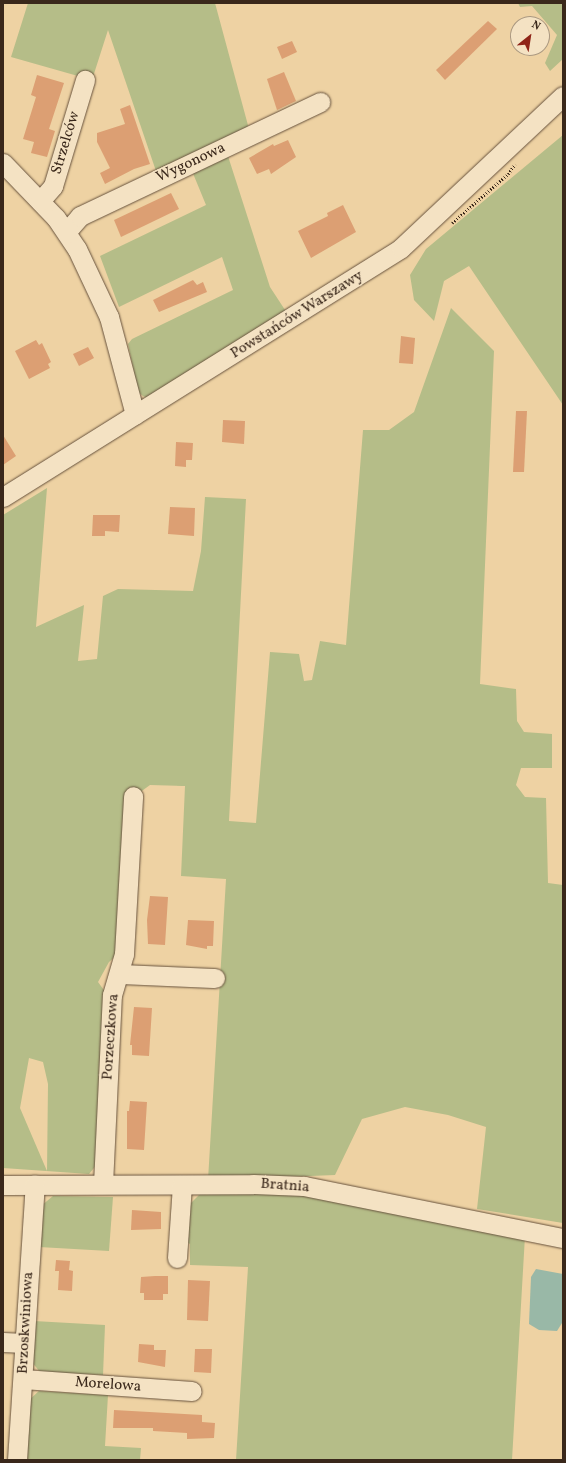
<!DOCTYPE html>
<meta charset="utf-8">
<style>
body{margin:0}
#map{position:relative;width:566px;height:1463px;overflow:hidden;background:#eed2a3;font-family:Vollkorn,serif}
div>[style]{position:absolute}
.green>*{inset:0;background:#b5bd88}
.water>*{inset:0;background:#99b8a7}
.building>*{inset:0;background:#dc9f73}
.path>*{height:2.5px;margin-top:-1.25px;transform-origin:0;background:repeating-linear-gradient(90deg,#3a281b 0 1px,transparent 0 3px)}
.roads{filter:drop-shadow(0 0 1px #67523d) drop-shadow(0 0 1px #67523d)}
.minor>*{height:19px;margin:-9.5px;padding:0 9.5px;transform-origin:9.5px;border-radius:9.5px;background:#f4e2c3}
span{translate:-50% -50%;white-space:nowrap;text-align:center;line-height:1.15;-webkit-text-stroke:3px #f4e2c3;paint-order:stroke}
.street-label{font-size:15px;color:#3a281b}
.frame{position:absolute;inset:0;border:4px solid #3a281b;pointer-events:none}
.north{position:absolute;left:510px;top:16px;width:40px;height:40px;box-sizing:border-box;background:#f4e2c3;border:1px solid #aa9880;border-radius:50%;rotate:30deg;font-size:11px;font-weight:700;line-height:16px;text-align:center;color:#3a281b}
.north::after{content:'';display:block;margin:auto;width:14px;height:18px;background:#8f2418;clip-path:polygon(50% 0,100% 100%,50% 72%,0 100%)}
</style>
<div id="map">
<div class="green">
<i style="clip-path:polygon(28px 3px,215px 3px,249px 129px,157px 174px,108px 30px,92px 80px,11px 57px)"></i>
<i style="clip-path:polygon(518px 3px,563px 3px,563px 59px,550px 71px,545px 63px,557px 35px,532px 6px,520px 7px)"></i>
<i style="clip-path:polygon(563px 135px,563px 405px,469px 266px,444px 281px,434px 321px,414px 300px,410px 275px,426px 249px)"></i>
<i style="clip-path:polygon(227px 153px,270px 287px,287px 313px,148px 398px,143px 396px,138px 392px,128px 344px,132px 339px,233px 290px,222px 257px,119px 307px,100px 256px,206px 205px,192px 171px)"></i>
<i style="clip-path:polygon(evenodd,451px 308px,494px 351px,480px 684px,516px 689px,517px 721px,524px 732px,552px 734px,552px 768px,521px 768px,516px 785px,525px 797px,546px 798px,548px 883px,563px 885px,563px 1223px,477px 1209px,486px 1127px,448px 1115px,405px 1107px,362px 1119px,335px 1175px,208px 1180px,226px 879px,181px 876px,185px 786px,150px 785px,139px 793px,119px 953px,109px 962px,98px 982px,106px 993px,98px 1163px,89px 1174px,3px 1168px,3px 515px,47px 488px,36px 627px,84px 605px,78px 661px,97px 659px,103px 596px,118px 589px,193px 591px,201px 551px,205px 497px,246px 499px,229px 821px,256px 823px,270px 652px,299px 654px,304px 681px,312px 680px,320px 641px,346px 645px,363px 430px,389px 430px,414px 412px,451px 308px,29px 1058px,43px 1062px,48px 1084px,47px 1171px,20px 1108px,29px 1058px)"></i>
<i style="clip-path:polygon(245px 1190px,308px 1194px,525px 1236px,512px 1460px,236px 1460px,248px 1267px,190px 1265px,190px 1244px,183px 1239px,185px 1209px,201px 1193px)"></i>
<i style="clip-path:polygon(53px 1196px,113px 1197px,109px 1251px,39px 1247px,41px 1206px)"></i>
<i style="clip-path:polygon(34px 1321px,105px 1325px,103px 1375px,40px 1372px,31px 1361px)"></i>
<i style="clip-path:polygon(39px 1391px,108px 1395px,105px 1446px,141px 1448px,140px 1460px,24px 1460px,29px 1400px)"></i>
</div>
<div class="water">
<i style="clip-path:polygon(536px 1269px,563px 1274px,562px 1323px,557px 1331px,539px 1330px,529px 1324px,531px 1277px)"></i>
</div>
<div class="building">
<i style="clip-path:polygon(488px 21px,497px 29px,445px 80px,436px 70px)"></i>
<i style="clip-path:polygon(292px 41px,297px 52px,282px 59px,277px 47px)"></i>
<i style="clip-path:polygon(284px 72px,296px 101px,277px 110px,267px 79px)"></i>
<i style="clip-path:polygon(37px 75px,64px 83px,49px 129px,55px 131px,47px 157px,31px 153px,34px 142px,23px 139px,36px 97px,31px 95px)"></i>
<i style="clip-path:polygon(130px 105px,150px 164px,134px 169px,105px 184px,100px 173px,110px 168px,97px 142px,97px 133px,125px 124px,120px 109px)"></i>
<i style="clip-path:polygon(288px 140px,296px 157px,271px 174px,269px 169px,257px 174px,249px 158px,273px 144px,274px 146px)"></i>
<i style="clip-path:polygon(171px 193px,179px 209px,121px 237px,114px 220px)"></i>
<i style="clip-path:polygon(343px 205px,356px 232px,311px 258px,298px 231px,328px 216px,327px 213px)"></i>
<i style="clip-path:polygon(193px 280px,197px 285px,203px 282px,207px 292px,159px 312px,153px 300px)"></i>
<i style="clip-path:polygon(401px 336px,415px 338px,413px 364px,399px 363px)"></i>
<i style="clip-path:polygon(36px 340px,39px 345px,42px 343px,51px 362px,48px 364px,50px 368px,29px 379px,15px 351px)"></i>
<i style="clip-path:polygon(88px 347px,94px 358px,79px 366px,73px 354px)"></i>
<i style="clip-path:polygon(516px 411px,527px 411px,524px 472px,513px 472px)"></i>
<i style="clip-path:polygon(223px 420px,245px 421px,244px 444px,222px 442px)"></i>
<i style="clip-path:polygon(3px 435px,16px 456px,3px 465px)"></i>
<i style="clip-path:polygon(176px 442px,193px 443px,192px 460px,186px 460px,186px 467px,175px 466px)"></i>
<i style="clip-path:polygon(170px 507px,195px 508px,194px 536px,168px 534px)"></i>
<i style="clip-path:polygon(93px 515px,120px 515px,119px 532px,105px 531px,105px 536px,92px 536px)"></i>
<i style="clip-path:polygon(150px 896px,168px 897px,165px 945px,148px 944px,147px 920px)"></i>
<i style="clip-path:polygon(188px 920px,214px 921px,213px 946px,207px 946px,207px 949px,186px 945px)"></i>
<i style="clip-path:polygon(134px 1007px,152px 1008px,149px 1056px,132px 1055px,132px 1045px,130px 1045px)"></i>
<i style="clip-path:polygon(130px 1101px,147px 1102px,144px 1150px,127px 1149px,127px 1111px,129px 1111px)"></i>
<i style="clip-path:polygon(132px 1210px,161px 1212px,161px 1229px,131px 1230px)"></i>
<i style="clip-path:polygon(56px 1260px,70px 1261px,69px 1270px,73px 1271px,72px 1291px,58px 1290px,59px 1271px,55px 1271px)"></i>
<i style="clip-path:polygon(155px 1276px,168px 1276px,168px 1294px,163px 1294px,163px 1300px,144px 1300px,144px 1293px,140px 1293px,141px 1277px)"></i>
<i style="clip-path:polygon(188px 1280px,210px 1281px,208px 1321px,187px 1320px)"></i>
<i style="clip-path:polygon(139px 1344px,154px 1345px,154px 1350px,166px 1350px,165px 1367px,138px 1362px)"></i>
<i style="clip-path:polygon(195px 1349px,212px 1349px,211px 1373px,194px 1372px)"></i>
<i style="clip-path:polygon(114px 1410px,202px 1415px,202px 1422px,215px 1423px,214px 1438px,187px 1439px,187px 1433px,153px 1431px,153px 1428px,113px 1428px)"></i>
</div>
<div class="path">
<i style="left:452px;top:223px;width:74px;rotate:-41.2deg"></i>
<i style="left:508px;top:174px;width:12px;rotate:-55deg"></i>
</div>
<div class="roads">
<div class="minor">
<i style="left:3px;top:163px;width:76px;rotate:46.1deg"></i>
<i style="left:56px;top:218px;width:37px;rotate:56deg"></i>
<i style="left:77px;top:249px;width:75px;rotate:64.8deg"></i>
<i style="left:109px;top:317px;width:101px;rotate:75.1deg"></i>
<i style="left:40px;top:201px;width:20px;rotate:-49deg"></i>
<i style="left:53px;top:186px;width:111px;rotate:-73.2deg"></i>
<i style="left:67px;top:231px;width:20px;rotate:-49deg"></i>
<i style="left:80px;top:216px;width:266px;rotate:-25.4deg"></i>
<i style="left:3px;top:497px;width:469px;rotate:-32deg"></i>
<i style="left:401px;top:248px;width:222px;rotate:-43.2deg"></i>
<i style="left:119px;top:974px;width:96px;rotate:2.4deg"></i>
<i style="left:103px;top:1184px;width:189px;rotate:-87.3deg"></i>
<i style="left:112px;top:995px;width:43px;rotate:-73.7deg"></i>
<i style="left:124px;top:954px;width:158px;rotate:-86.7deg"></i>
<i style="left:3px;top:1185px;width:250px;rotate:-0.2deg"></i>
<i style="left:253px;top:1184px;width:51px;rotate:2.2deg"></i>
<i style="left:304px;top:1186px;width:264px;rotate:11.4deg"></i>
<i style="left:177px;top:1258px;width:73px;rotate:-86.1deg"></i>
<i style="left:3px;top:1342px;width:21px;rotate:3deg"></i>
<i style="left:23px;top:1379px;width:169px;rotate:4.1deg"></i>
<i style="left:17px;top:1460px;width:276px;rotate:-86.3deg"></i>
</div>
</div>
<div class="street-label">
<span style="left:66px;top:143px;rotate:-73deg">Strzelców</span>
<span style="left:191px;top:163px;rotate:-25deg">Wygonowa</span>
<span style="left:297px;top:315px;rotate:-32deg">Powstańców Warszawy</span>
<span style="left:111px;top:1037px;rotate:-86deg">Porzeczkowa</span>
<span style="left:285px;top:1186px;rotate:4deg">Bratnia</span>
<span style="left:26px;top:1323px;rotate:-87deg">Brzoskwiniowa</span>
<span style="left:108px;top:1385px;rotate:4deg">Morelowa</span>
</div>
<div class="frame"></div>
<div class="north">N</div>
</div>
